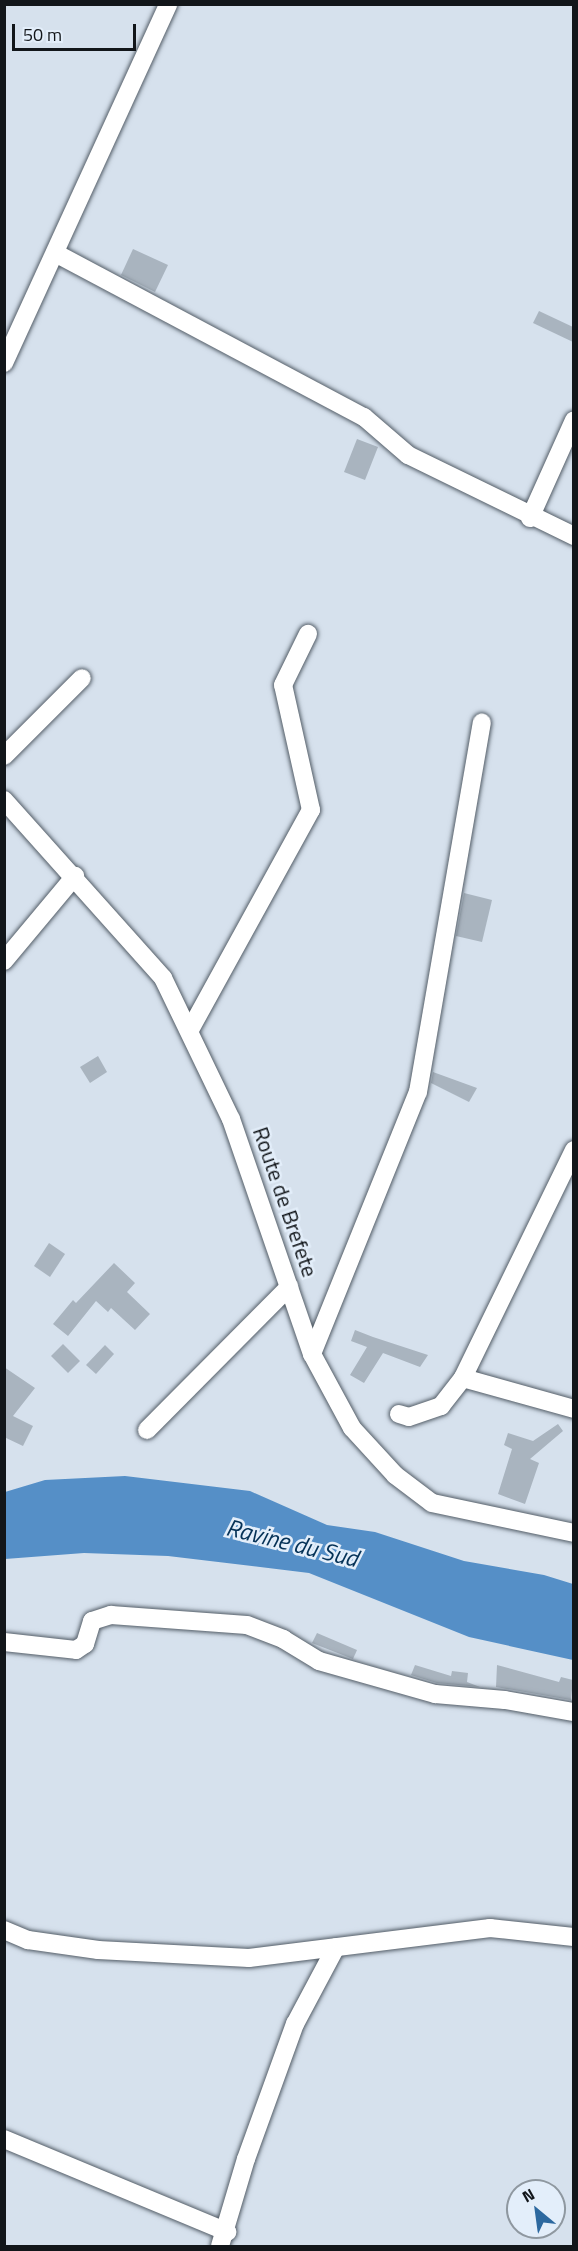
<!DOCTYPE html>
<style>
body{margin:0}
#map{position:relative;width:578px;height:2251px;overflow:hidden;background:#d6e1ed;font-family:"Titillium Web",sans-serif}
div>[style]{position:absolute}
.water>*{inset:0;background:#558fc7}
.building>*{inset:0;background:#a9b4bf}
.roads{filter:drop-shadow(0 0 2px #535d67) drop-shadow(0 0 2px #535d67)}
.minor>*{height:18px;margin:-9px;padding:0 9px;transform-origin:9px;border-radius:9px;background:#fff}
span{translate:-50% -50%;white-space:nowrap;text-align:center;line-height:1.15;-webkit-text-stroke:5px #e3eefa;paint-order:stroke}
.street-label{font-size:22px;color:#12161a}
.water-label{font-size:24px;color:#053257;font-style:italic}
.frame{position:absolute;inset:0;border:6px solid #12161a;pointer-events:none}
.north{position:absolute;left:506px;top:2179px;width:60px;height:60px;box-sizing:border-box;background:#e3eefa;border:2px solid #8f98a0;border-radius:50%;rotate:331deg;font-size:16px;font-weight:700;line-height:24px;text-align:center;color:#12161a}
.north::after{content:'';display:block;margin:auto;width:21px;height:27px;background:#2c689f;clip-path:polygon(50% 0,100% 100%,50% 72%,0 100%)}
.scale{position:absolute;left:12px;top:24px;width:124px;height:27px;box-sizing:border-box;border:3px solid #12161a;border-top:0;padding-left:8px;font-size:18px;line-height:21px;white-space:nowrap;color:#12161a;-webkit-text-stroke:4px #e3eefa;paint-order:stroke}
</style>
<div id="map">
<div class="water">
<i style="clip-path:polygon(125px 1476px,250px 1491px,327px 1525px,375px 1532px,464px 1561px,544px 1575px,573px 1584px,573px 1660px,469px 1637px,309px 1573px,168px 1556px,84px 1553px,5px 1559px,5px 1492px,45px 1480px)"></i>
</div>
<div class="building">
<i style="clip-path:polygon(133px 249px,168px 265px,155px 292px,121px 275px)"></i>
<i style="clip-path:polygon(539px 311px,573px 327px,573px 342px,533px 323px)"></i>
<i style="clip-path:polygon(357px 439px,378px 447px,365px 480px,344px 472px)"></i>
<i style="clip-path:polygon(464px 893px,492px 900px,482px 942px,456px 936px)"></i>
<i style="clip-path:polygon(98px 1056px,107px 1072px,90px 1083px,80px 1067px)"></i>
<i style="clip-path:polygon(433px 1072px,477px 1088px,469px 1102px,431px 1083px)"></i>
<i style="clip-path:polygon(49px 1243px,65px 1254px,50px 1277px,34px 1266px)"></i>
<i style="clip-path:polygon(114px 1263px,135px 1283px,127px 1292px,150px 1314px,135px 1330px,111px 1308px,108px 1312px,96px 1301px,68px 1336px,53px 1324px,73px 1300px,76px 1303px)"></i>
<i style="clip-path:polygon(355px 1330px,373px 1337px,428px 1355px,420px 1367px,383px 1353px,364px 1383px,350px 1375px,367px 1347px,351px 1341px)"></i>
<i style="clip-path:polygon(63px 1344px,80px 1361px,68px 1373px,51px 1356px)"></i>
<i style="clip-path:polygon(105px 1345px,114px 1354px,96px 1374px,86px 1365px)"></i>
<i style="clip-path:polygon(4px 1367px,35px 1388px,13px 1416px,33px 1426px,23px 1446px,4px 1437px)"></i>
<i style="clip-path:polygon(558px 1424px,563px 1431px,530px 1459px,539px 1463px,525px 1504px,498px 1494px,512px 1449px,504px 1445px,508px 1433px,533px 1441px)"></i>
<i style="clip-path:polygon(317px 1633px,357px 1650px,353px 1659px,312px 1643px)"></i>
<i style="clip-path:polygon(415px 1665px,451px 1676px,452px 1671px,468px 1673px,467px 1682px,480px 1687px,437px 1683px,411px 1675px)"></i>
<i style="clip-path:polygon(497px 1665px,559px 1682px,561px 1677px,573px 1680px,571px 1700px,496px 1687px)"></i>
</div>
<div class="roads">
<div class="minor">
<i style="left:57px;top:254px;width:348px;rotate:28deg"></i>
<i style="left:364px;top:417px;width:58px;rotate:40.8deg"></i>
<i style="left:408px;top:455px;width:185px;rotate:26deg"></i>
<i style="left:4px;top:363px;width:395px;rotate:-65.4deg"></i>
<i style="left:530px;top:518px;width:107px;rotate:-65.8deg"></i>
<i style="left:4px;top:756px;width:110px;rotate:-45deg"></i>
<i style="left:4px;top:800px;width:239px;rotate:48.2deg"></i>
<i style="left:163px;top:978px;width:157px;rotate:64.3deg"></i>
<i style="left:231px;top:1119px;width:249px;rotate:71deg"></i>
<i style="left:312px;top:1354px;width:84px;rotate:61.6deg"></i>
<i style="left:352px;top:1428px;width:64px;rotate:47.5deg"></i>
<i style="left:395px;top:1475px;width:46px;rotate:37.1deg"></i>
<i style="left:432px;top:1503px;width:145px;rotate:11.9deg"></i>
<i style="left:4px;top:961px;width:111px;rotate:-50.1deg"></i>
<i style="left:191px;top:1028px;width:249px;rotate:-61.2deg"></i>
<i style="left:311px;top:810px;width:128px;rotate:-102.6deg"></i>
<i style="left:283px;top:685px;width:57px;rotate:-63.9deg"></i>
<i style="left:574px;top:1150px;width:254px;rotate:116deg"></i>
<i style="left:463px;top:1378px;width:115px;rotate:15.6deg"></i>
<i style="left:312px;top:1354px;width:283px;rotate:-68deg"></i>
<i style="left:418px;top:1092px;width:375px;rotate:-80.2deg"></i>
<i style="left:399px;top:1414px;width:10px;rotate:17deg"></i>
<i style="left:409px;top:1417px;width:34px;rotate:-19deg"></i>
<i style="left:441px;top:1406px;width:36px;rotate:-52deg"></i>
<i style="left:147px;top:1430px;width:202px;rotate:-45.2deg"></i>
<i style="left:4px;top:1642px;width:72px;rotate:6.3deg"></i>
<i style="left:76px;top:1650px;width:11px;rotate:-34deg"></i>
<i style="left:85px;top:1644px;width:24px;rotate:-73deg"></i>
<i style="left:92px;top:1621px;width:20px;rotate:-18deg"></i>
<i style="left:111px;top:1615px;width:136px;rotate:4.2deg"></i>
<i style="left:247px;top:1625px;width:39px;rotate:21deg"></i>
<i style="left:283px;top:1639px;width:42px;rotate:31.4deg"></i>
<i style="left:319px;top:1661px;width:121px;rotate:15.9deg"></i>
<i style="left:435px;top:1694px;width:70px;rotate:4.9deg"></i>
<i style="left:505px;top:1700px;width:70px;rotate:9.9deg"></i>
<i style="left:4px;top:1930px;width:26px;rotate:23deg"></i>
<i style="left:28px;top:1940px;width:71px;rotate:8.1deg"></i>
<i style="left:98px;top:1950px;width:151px;rotate:3deg"></i>
<i style="left:249px;top:1958px;width:243px;rotate:-7.1deg"></i>
<i style="left:490px;top:1928px;width:84px;rotate:6.1deg"></i>
<i style="left:4px;top:2139px;width:242px;rotate:22.6deg"></i>
<i style="left:220px;top:2246px;width:91px;rotate:-73.4deg"></i>
<i style="left:246px;top:2159px;width:144px;rotate:-70.1deg"></i>
<i style="left:295px;top:2024px;width:87px;rotate:-62deg"></i>
</div>
</div>
<div class="street-label">
<span style="left:285px;top:1202px;rotate:71deg">Route de Brefete</span>
</div>
<div class="water-label">
<span style="left:292px;top:1543px;rotate:14deg">Ravine du Sud</span>
</div>
<div class="frame"></div>
<div class="north">N</div>
<div class="scale">50 m</div>
</div>
